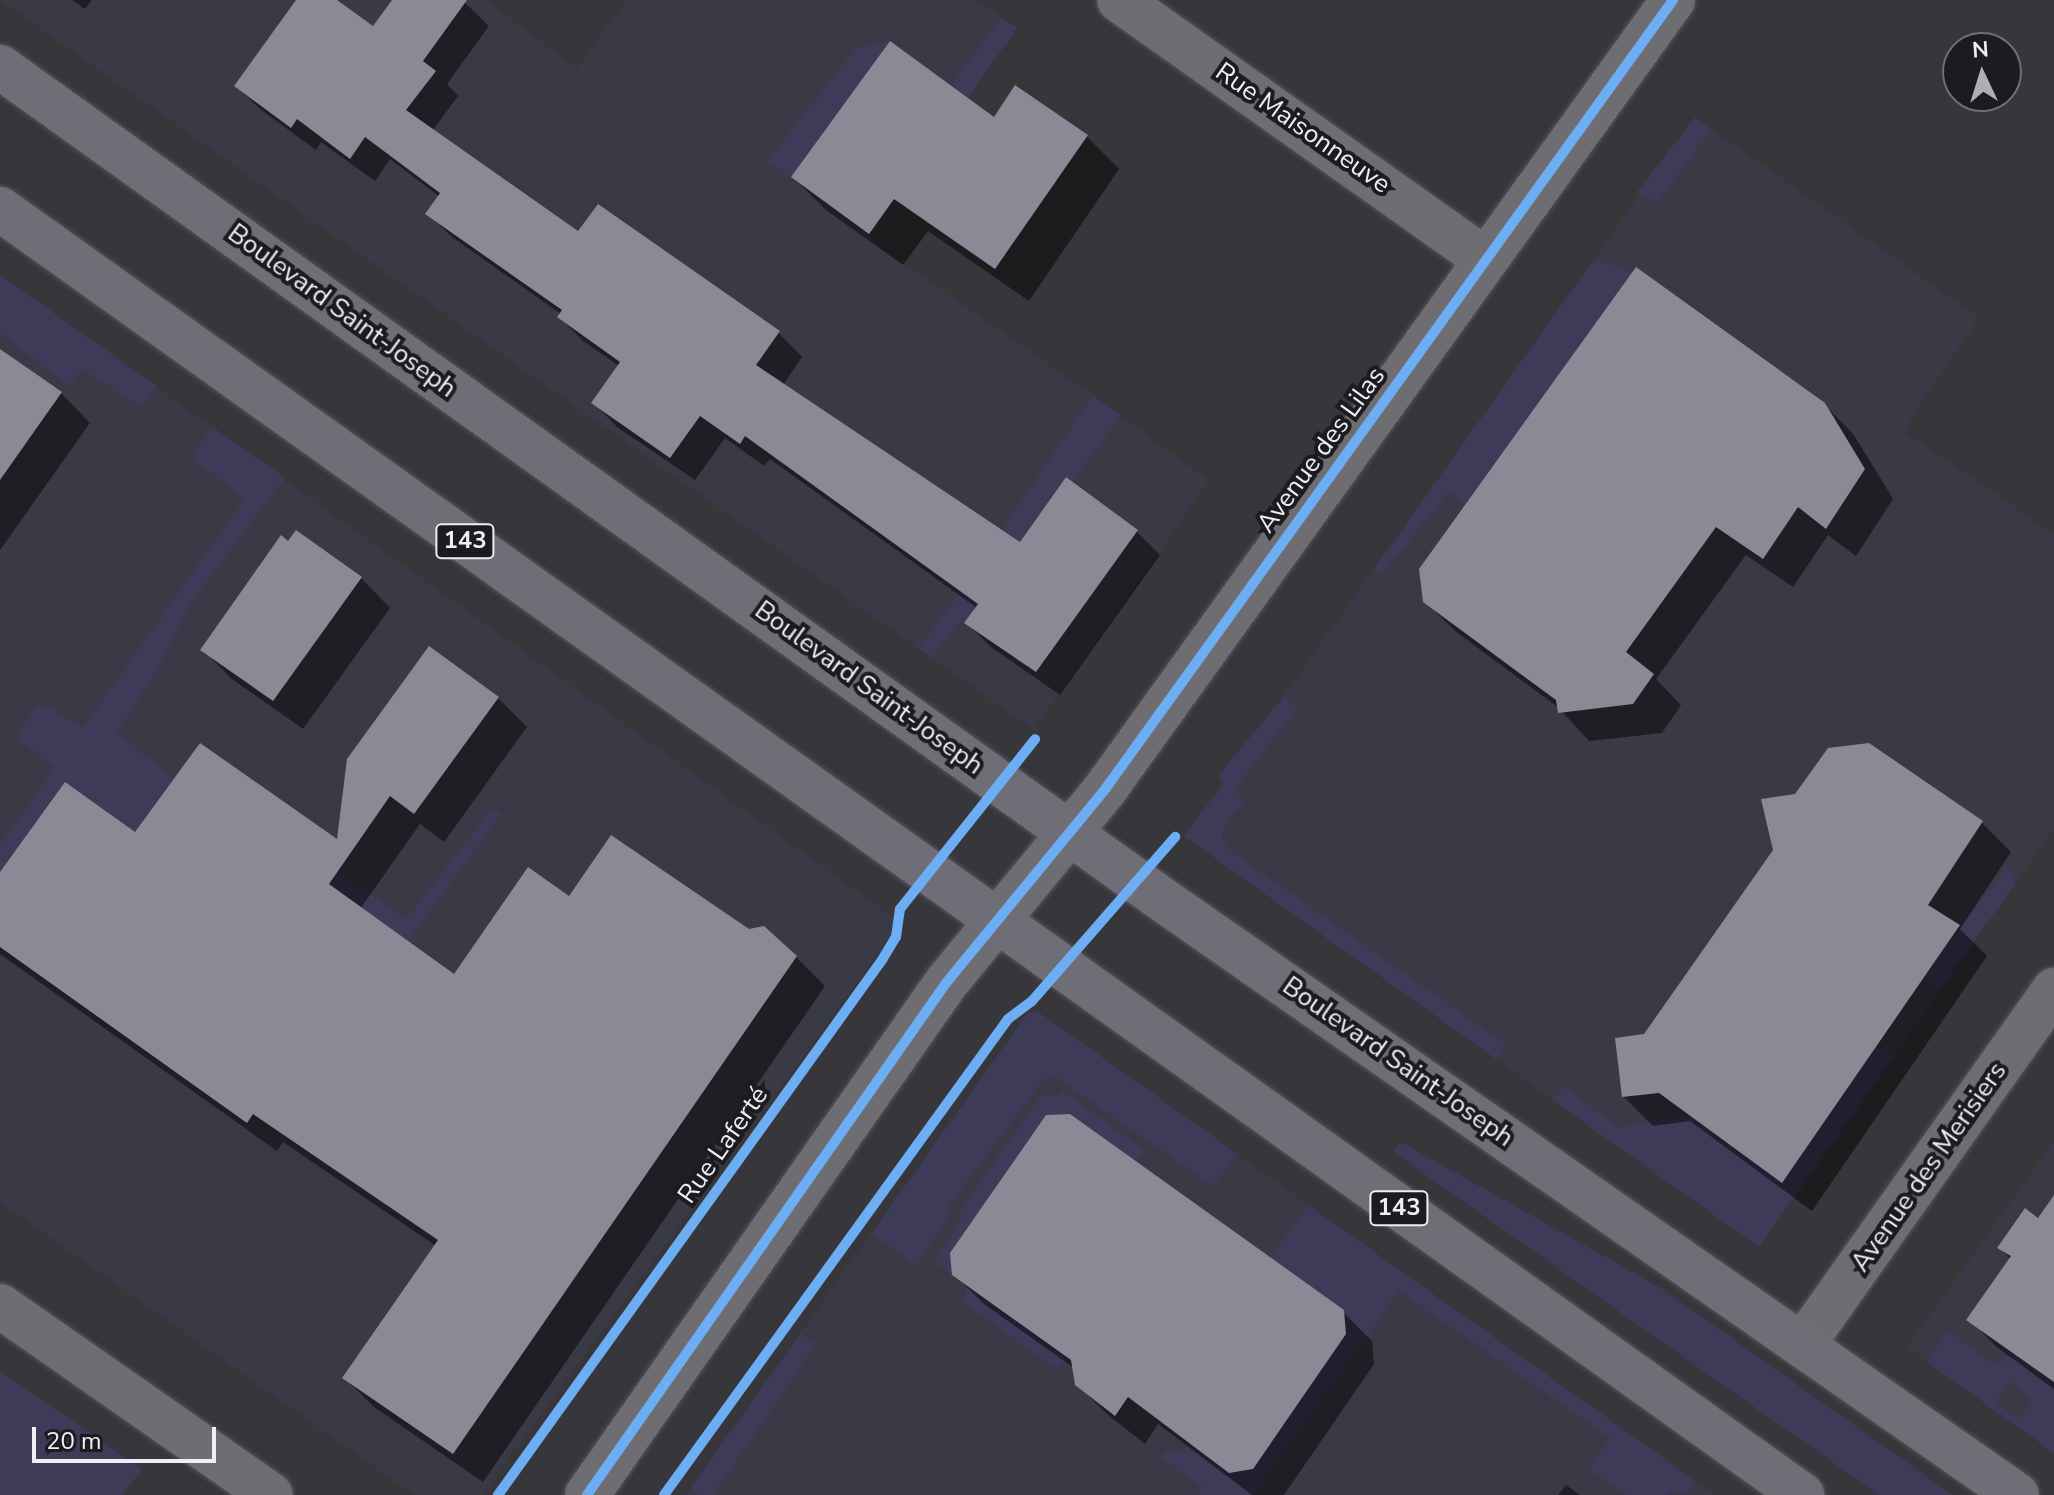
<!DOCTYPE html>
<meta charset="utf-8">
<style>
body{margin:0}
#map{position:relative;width:2054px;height:1495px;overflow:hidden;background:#36363b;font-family:"Nunito Sans",sans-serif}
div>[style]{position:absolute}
.built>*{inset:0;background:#3a3946}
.green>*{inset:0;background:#3d3b58}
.shadow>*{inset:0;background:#0007}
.building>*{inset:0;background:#8a8a96}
.roads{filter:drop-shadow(0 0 2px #545459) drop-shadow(0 0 2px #545459)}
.street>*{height:44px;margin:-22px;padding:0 22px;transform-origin:22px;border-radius:22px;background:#6e6e72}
.secondary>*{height:44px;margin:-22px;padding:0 22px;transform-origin:22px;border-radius:22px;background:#6e6e72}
.primary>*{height:44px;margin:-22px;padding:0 22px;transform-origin:22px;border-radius:22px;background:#6f6e77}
.cycleway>*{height:10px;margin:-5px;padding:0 5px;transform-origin:5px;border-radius:5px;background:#6dadf4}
span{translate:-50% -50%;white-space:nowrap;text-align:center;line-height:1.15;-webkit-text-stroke:8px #1c1c20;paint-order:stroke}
.shield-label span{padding:2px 6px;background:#1c1c20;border:2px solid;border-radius:6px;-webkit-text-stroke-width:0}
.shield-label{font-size:24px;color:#eeeef3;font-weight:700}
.street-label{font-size:26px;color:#eeeef3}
.north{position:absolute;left:1942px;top:32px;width:80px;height:80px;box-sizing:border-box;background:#1c1c20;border:2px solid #707074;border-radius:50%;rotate:356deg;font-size:22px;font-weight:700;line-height:32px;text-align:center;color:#eeeef3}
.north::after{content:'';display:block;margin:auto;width:28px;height:36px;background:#aeaeb3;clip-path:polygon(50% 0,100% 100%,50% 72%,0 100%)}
.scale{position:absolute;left:32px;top:1427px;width:184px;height:36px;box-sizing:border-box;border:4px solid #eeeef3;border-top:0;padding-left:10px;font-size:24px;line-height:28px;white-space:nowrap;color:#eeeef3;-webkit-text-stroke:6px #1c1c20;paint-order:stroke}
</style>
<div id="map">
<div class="built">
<i style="clip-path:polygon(0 0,486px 0,577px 69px,626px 0,977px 0,1017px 28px,867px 238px,1093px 395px,1209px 481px,1034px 730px)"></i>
<i style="clip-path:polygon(1695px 117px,1979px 318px,1910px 420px,1907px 433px,2054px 534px,2054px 829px,1759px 1247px,1184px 836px)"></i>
<i style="clip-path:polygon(0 275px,901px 923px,482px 1495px,414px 1495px,0 1202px)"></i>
<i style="clip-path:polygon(1037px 1011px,1696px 1481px,1716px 1495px,685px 1495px,1027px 1014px)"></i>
<i style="clip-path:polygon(2054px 1141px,2054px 1391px,2025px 1432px,1907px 1347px)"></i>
</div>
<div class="green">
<i style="clip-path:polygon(1001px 17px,1017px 28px,968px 98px,951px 85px)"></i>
<i style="clip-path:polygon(890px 41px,791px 177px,767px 161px,856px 48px)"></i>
<i style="clip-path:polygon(1695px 117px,1712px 128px,1658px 202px,1637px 192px)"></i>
<i style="clip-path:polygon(1594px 259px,1633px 272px,1465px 505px,1449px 492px,1382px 575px,1375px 568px)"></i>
<i style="clip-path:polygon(0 275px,157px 386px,144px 403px,134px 403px,83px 369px,69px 386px,0 333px)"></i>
<i style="clip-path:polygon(1093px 395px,1121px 415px,1073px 482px,1065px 477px,964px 623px,958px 623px,932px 658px,918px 648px,959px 594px)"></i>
<i style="clip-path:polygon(213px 427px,285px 478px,194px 598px,162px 662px,117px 732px,173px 779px,135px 832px,65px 783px,0 872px,0 845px,55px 767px,20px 741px,18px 732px,37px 706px,47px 705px,83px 728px,245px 498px,196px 462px,194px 451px)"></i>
<i style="clip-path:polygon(1284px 696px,1297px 709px,1233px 791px,1245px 800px,1226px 823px,1222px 836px,1228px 849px,1505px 1044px,1496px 1059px,1184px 836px,1224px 784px,1218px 776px)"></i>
<i style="clip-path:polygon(491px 810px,502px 813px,408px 941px,328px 883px,275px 827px,406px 919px)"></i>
<i style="clip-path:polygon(2008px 864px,2015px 884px,1941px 988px,1925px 976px)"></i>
<i style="clip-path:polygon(1037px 1011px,1238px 1154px,1213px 1186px,1052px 1075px,1044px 1080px,949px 1206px,949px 1217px,915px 1266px,872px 1233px,1027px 1014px)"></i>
<i style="clip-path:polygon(1877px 1046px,1894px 1056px,1759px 1247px,1552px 1100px,1564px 1086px,1619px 1128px,1688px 1114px,1775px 1177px,1790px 1174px)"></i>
<i style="clip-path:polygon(1063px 1091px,1146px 1151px,1136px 1161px,1070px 1114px,1046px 1115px,953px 1275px,934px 1262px,961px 1221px,960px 1211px,1042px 1094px,1058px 1096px)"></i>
<i style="clip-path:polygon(1401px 1142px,1661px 1288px,1953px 1495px,1879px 1495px,1393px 1152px)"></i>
<i style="clip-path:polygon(1308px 1205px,1696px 1481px,1686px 1495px,1673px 1491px,1667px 1495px,1627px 1495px,1589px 1470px,1610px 1438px,1399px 1291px,1253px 1495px,1197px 1495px,1202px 1487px,1160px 1457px,1166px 1451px,1177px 1453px,1190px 1444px,1229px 1473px,1253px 1469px,1346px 1334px,1344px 1310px,1271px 1258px)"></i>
<i style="clip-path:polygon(967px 1285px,1071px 1360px,1054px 1368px,963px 1302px)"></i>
<i style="clip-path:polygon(evenodd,1948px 1331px,1998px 1366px,2009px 1352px,2037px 1371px,2054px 1348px,2054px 1453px,1927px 1362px,1948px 1331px,2010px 1382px,2033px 1399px,2019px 1419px,1996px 1403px,2010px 1382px)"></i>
<i style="clip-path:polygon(800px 1334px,817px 1344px,713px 1495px,699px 1495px,690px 1489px)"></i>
<i style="clip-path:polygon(0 1371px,142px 1469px,123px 1495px,0 1495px)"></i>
</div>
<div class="shadow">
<i style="clip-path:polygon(72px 0,92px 0,85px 9px)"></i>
<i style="clip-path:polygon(299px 0,333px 0,373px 29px,394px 0,462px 0,489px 26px,447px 84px,458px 96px,432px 131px,578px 234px,779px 333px,802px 357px,783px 385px,1020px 545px,1136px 531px,1160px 555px,1060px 695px,991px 647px,967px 623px,977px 608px,770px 459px,764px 466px,725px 438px,695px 480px,617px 427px,594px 403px,619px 366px,583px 341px,560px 317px,561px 314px,452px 237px,428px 214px,440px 197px,390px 159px,375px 181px,321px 142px,316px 150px,260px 109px,236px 86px)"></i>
<i style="clip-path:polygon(994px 120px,1086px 136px,1119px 169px,1029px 301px,928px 231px,903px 265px,826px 210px,793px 177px)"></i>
<i style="clip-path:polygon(0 351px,61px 393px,90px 423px,0 550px)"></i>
<i style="clip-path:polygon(1824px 404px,1854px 435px,1893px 499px,1856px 556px,1828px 535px,1793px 587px,1746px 555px,1656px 679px,1681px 705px,1662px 733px,1589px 741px,1559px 708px,1455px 631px,1425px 601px)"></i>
<i style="clip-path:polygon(361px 578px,390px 608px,303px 729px,232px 679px,203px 650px)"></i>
<i style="clip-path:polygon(498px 698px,527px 727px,444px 842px,420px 824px,360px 909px,455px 977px,570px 899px,796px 957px,825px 986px,483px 1482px,374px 1407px,345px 1378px,436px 1246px,283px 1142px,277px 1151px,0 954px,0 875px,135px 834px,338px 842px)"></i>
<i style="clip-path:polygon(1868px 745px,1982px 823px,2011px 852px,1960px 929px,1987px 956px,1812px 1211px,1690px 1121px,1653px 1126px,1623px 1096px,1646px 1036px,1775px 850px,1796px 796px)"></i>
<i style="clip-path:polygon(2054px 1205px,2054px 1389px,1998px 1348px,1969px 1319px,2011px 1259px,2000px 1248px,2039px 1221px)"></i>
<i style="clip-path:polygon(954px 1274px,1342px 1311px,1372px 1341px,1374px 1364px,1284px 1495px,1252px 1495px,1158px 1424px,1145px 1444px,1107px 1414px,1077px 1384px,1074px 1368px,984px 1304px)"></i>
<i style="clip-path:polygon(1566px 1485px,1580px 1495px,1558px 1495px)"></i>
</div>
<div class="building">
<i style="clip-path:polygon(296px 0,337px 0,373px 26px,392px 0,467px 0,423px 61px,436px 71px,406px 110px,578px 231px,598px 204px,780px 331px,756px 365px,1020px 542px,1066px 477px,1138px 530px,1036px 672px,964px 623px,978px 604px,745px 436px,740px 444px,700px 416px,670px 458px,591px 403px,620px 362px,557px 317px,562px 310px,425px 214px,440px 193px,365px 137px,350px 159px,297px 119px,291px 128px,234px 86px)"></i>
<i style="clip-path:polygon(890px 41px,994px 117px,1015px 85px,1088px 135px,995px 269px,894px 199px,869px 234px,791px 177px)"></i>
<i style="clip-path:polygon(1636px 267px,1825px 403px,1865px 469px,1826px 529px,1798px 507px,1763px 559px,1716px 527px,1626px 652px,1654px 674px,1633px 704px,1558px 713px,1556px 700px,1423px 602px,1419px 569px)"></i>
<i style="clip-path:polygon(0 349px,62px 392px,0 480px)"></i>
<i style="clip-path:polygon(296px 530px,362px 577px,273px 701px,200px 650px,281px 535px,288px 541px)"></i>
<i style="clip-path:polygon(429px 646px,499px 697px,414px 814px,390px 796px,329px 884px,454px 974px,528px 867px,569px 896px,611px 835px,749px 929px,764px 926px,797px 956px,453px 1454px,342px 1378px,438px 1240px,253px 1114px,247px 1123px,0 947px,0 872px,65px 782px,135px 832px,200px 743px,337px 839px,347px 759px)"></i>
<i style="clip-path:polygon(1869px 743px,1983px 821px,1928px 905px,1960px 925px,1782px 1183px,1659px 1093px,1622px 1097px,1615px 1038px,1644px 1034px,1773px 850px,1761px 799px,1795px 794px,1828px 748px)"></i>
<i style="clip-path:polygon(1070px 1114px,1344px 1310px,1346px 1334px,1253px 1469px,1229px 1473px,1128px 1397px,1115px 1416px,1075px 1385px,1071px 1360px,952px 1275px,950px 1253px,1046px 1115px)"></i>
<i style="clip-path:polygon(2054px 1195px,2054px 1382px,1966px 1320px,2011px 1256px,1997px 1248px,2025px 1208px,2038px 1218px)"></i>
</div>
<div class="roads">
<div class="street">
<i style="left:1119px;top:0;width:448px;rotate:35.3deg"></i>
<i style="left:0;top:1306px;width:330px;rotate:34.9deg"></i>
<i style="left:1804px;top:1343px;width:433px;rotate:-54.7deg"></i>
</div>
<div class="secondary">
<i style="left:587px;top:1495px;width:625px;rotate:-54.96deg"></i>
<i style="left:946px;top:983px;width:252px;rotate:-50.6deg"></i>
<i style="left:1106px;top:788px;width:971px;rotate:-54.26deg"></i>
</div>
<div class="primary">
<i style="left:0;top:67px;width:1422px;rotate:35.61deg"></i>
<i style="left:1156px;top:895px;width:1049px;rotate:34.87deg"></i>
<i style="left:0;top:209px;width:2214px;rotate:35.51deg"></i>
</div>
</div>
<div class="cycleway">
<i style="left:498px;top:1495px;width:659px;rotate:-54.33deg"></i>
<i style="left:882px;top:960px;width:27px;rotate:-59deg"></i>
<i style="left:896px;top:937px;width:28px;rotate:-82deg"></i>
<i style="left:900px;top:909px;width:217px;rotate:-51.5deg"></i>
<i style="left:587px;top:1495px;width:625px;rotate:-54.96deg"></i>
<i style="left:946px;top:983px;width:252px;rotate:-50.6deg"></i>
<i style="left:1106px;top:788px;width:971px;rotate:-54.26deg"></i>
<i style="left:664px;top:1495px;width:587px;rotate:-54.14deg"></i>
<i style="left:1008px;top:1019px;width:30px;rotate:-37deg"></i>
<i style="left:1032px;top:1001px;width:218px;rotate:-48.9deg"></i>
</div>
<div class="shield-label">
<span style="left:465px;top:541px">143</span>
<span style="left:1399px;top:1208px">143</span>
</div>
<div class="street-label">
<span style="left:1303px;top:128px;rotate:35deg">Rue Maisonneuve</span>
<span style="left:342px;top:311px;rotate:36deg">Boulevard Saint-Joseph</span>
<span style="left:1321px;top:450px;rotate:-54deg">Avenue des Lilas</span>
<span style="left:869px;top:688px;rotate:36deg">Boulevard Saint-Joseph</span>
<span style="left:1398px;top:1062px;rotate:35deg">Boulevard Saint-Joseph</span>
<span style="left:723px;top:1145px;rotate:-55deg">Rue Laferté</span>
<span style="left:1929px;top:1167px;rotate:-55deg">Avenue des Merisiers</span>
</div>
<div class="north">N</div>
<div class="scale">20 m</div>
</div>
